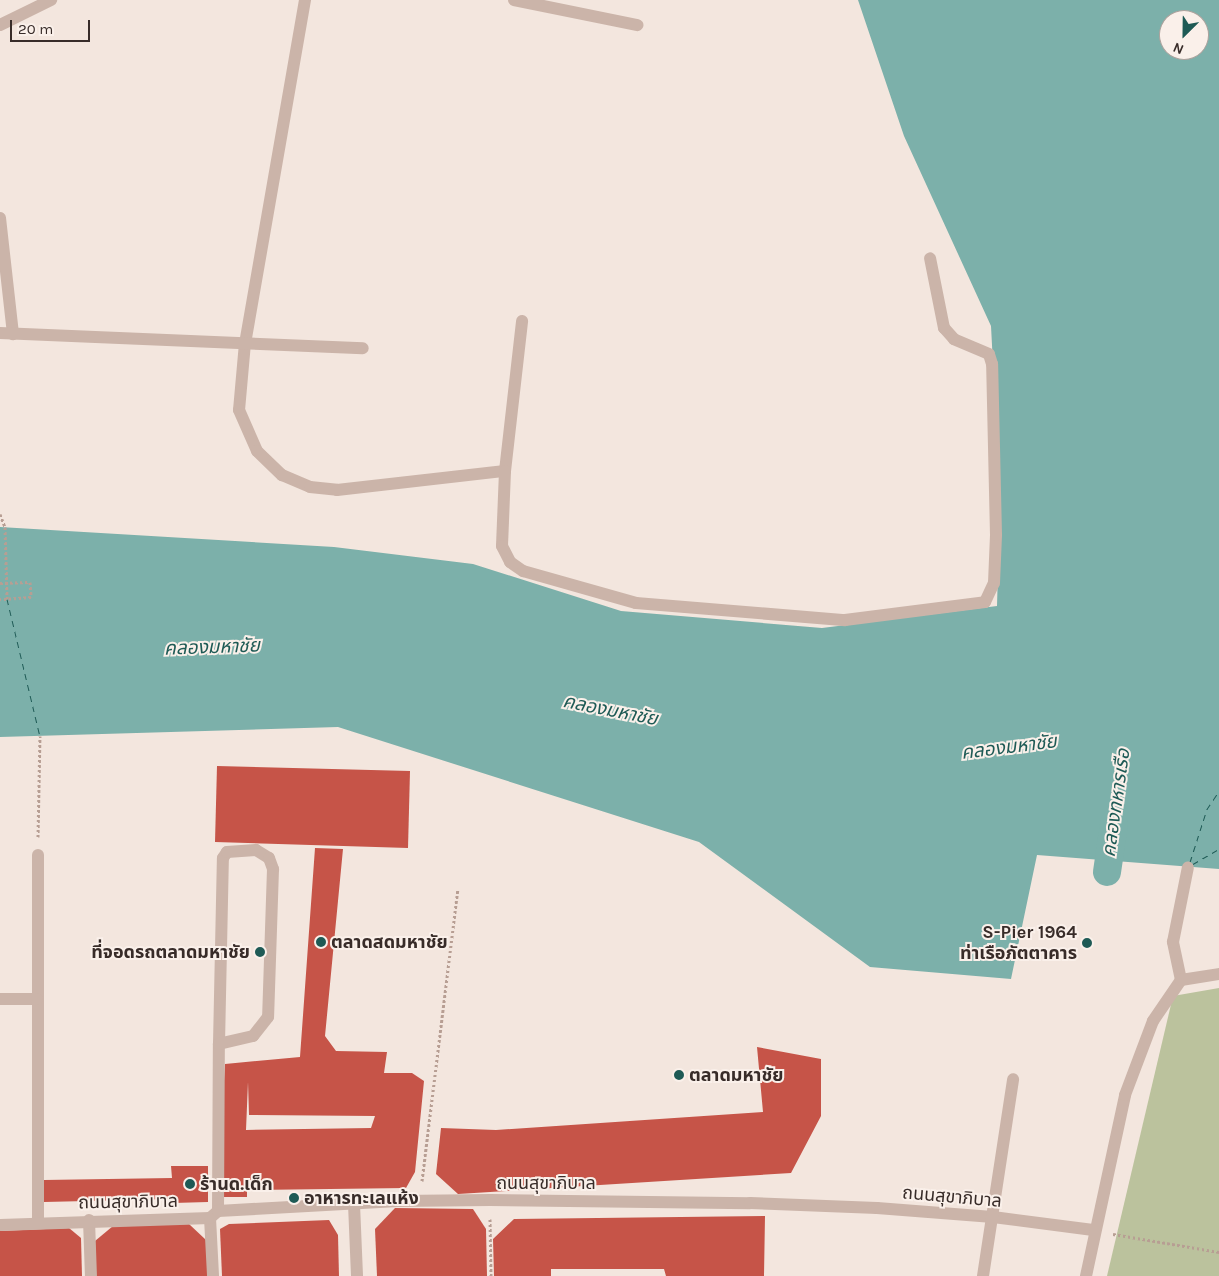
<!DOCTYPE html>
<meta charset="utf-8">
<style>
body{margin:0}
#map{position:relative;width:1219px;height:1276px;overflow:hidden;background:#f3e6de;font-family:Karla,"Noto Sans Thai",sans-serif}
div>[style]{position:absolute}
.green>*{inset:0;background:#bbc29d}
.water>*{inset:0;background:#7cb0aa}
.canal>*{height:28px;margin:-14px;padding:0 14px;transform-origin:14px;border-radius:14px;background:#7cb0aa}
.ferry>*{height:1px;margin-top:-0.5px;transform-origin:0;background:repeating-linear-gradient(90deg,#1e5a55 0 6px,transparent 0 11px)}
.building>*{inset:0;background:#c65448}
.path>*{height:3px;margin-top:-1.5px;transform-origin:0;background:repeating-linear-gradient(90deg,#b79e93 0 2.5px,transparent 0 5px)}
.lane>*{height:12px;margin:-6px;padding:0 6px;transform-origin:6px;border-radius:6px;background:#cbb4a9}
.street>*{height:12px;margin:-6px;padding:0 6px;transform-origin:6px;border-radius:6px;background:#cbb4a9}
.dots>*{width:14px;height:14px;translate:-50% -50%;box-sizing:border-box;border:2px solid #faf0ea;border-radius:50%}
span{translate:-50% -50%;white-space:nowrap;text-align:center;line-height:1.15;-webkit-text-stroke:4px #faf0ea;paint-order:stroke}
.poi-label{font-size:18px;color:#382c29;font-weight:700}
.right{translate:-100% -50%;text-align:right}
.left{translate:0 -50%;text-align:left}
.street-label{font-size:18px;color:#382c29}
.water-label{font-size:19px;color:#1e5a55;font-style:italic}
.north{position:absolute;left:1159px;top:10px;width:50px;height:50px;box-sizing:border-box;background:#faf0ea;border:1px solid #aca29d;border-radius:50%;rotate:203deg;font-size:14px;font-weight:700;line-height:20px;text-align:center;color:#382c29}
.north::after{content:'';display:block;margin:auto;width:18px;height:22px;background:#1e5a55;clip-path:polygon(50% 0,100% 100%,50% 72%,0 100%)}
.scale{position:absolute;left:10px;top:20px;width:80px;height:22px;box-sizing:border-box;border:2px solid #382c29;border-top:0;padding-left:6px;font-size:15px;line-height:18px;white-space:nowrap;color:#382c29;-webkit-text-stroke:4px #faf0ea;paint-order:stroke}
</style>
<div id="map">
<div class="green">
<i style="clip-path:polygon(1219px 988px,1219px 1276px,1107px 1276px,1173px 996px)"></i>
</div>
<div class="water">
<i style="clip-path:polygon(evenodd,858px 0,1219px 0,1219px 869px,1037px 855px,1011px 979px,870px 967px,699px 842px,338px 727px,0 737px,0 527px,334px 547px,473px 564px,621px 611px,822px 628px,997px 606px,1000px 499px,991px 326px,904px 136px,858px 0,1169px 20px,1199px 20px,1199px 50px,1169px 50px,1169px 20px)"></i>
</div>
<div class="canal">
<i style="left:1107px;top:872px;width:49px;rotate:-81.7deg"></i>
</div>
<div class="ferry">
<i style="left:7px;top:599px;width:141px;rotate:76.5deg"></i>
<i style="left:1190px;top:862px;width:56px;rotate:-72.2deg"></i>
<i style="left:1207px;top:809px;width:22px;rotate:-56deg"></i>
<i style="left:1193px;top:864px;width:30px;rotate:-30deg"></i>
</div>
<div class="building">
<i style="clip-path:polygon(217px 766px,410px 771px,408px 848px,215px 842px)"></i>
<i style="clip-path:polygon(evenodd,315px 848px,343px 849px,325px 1036px,336px 1051px,387px 1052px,384px 1073px,412px 1073px,424px 1081px,415px 1172px,406px 1188px,247px 1190px,247px 1197px,217px 1197px,225px 1064px,300px 1057px,315px 848px,248px 1082px,249px 1115px,375px 1116px,371px 1128px,246px 1130px,248px 1082px)"></i>
<i style="clip-path:polygon(757px 1047px,821px 1059px,821px 1116px,791px 1173px,458px 1194px,436px 1174px,441px 1128px,496px 1130px,763px 1112px)"></i>
<i style="clip-path:polygon(171px 1166px,208px 1166px,208px 1202px,173px 1203px,173px 1199px,44px 1202px,44px 1180px,172px 1178px)"></i>
<i style="clip-path:polygon(395px 1208px,473px 1209px,486px 1229px,487px 1276px,377px 1276px,375px 1229px)"></i>
<i style="clip-path:polygon(765px 1216px,764px 1276px,666px 1276px,664px 1269px,551px 1269px,551px 1276px,494px 1276px,493px 1239px,514px 1219px)"></i>
<i style="clip-path:polygon(329px 1220px,338px 1235px,339px 1276px,222px 1276px,220px 1229px,229px 1224px)"></i>
<i style="clip-path:polygon(189px 1224px,206px 1240px,208px 1276px,96px 1276px,95px 1241px,113px 1226px)"></i>
<i style="clip-path:polygon(69px 1228px,81px 1238px,82px 1276px,0 1276px,0 1231px)"></i>
</div>
<div class="path">
<i style="left:0;top:514px;width:14px;rotate:69deg"></i>
<i style="left:5px;top:527px;width:72px;rotate:88.4deg"></i>
<i style="left:0;top:583px;width:30px;rotate:-2deg"></i>
<i style="left:30px;top:582px;width:15px;rotate:86deg"></i>
<i style="left:31px;top:597px;width:31px;rotate:176deg"></i>
<i style="left:38px;top:837px;width:101px;rotate:-88.9deg"></i>
<i style="left:422px;top:1181px;width:294px;rotate:-83deg"></i>
<i style="left:490px;top:1219px;width:57px;rotate:89deg"></i>
<i style="left:1113px;top:1234px;width:108px;rotate:9.6deg"></i>
</div>
<div class="lane">
<i style="left:305px;top:0;width:348px;rotate:99.9deg"></i>
<i style="left:245px;top:343px;width:67px;rotate:95.1deg"></i>
<i style="left:239px;top:410px;width:45px;rotate:66.3deg"></i>
<i style="left:257px;top:451px;width:35px;rotate:44deg"></i>
<i style="left:282px;top:475px;width:30px;rotate:23deg"></i>
<i style="left:310px;top:487px;width:27px;rotate:6deg"></i>
<i style="left:337px;top:490px;width:169px;rotate:-6.5deg"></i>
<i style="left:505px;top:471px;width:151px;rotate:-83.5deg"></i>
<i style="left:514px;top:0;width:126px;rotate:11.5deg"></i>
<i style="left:0;top:25px;width:57px;rotate:-26.1deg"></i>
<i style="left:0;top:218px;width:117px;rotate:83.6deg"></i>
<i style="left:0;top:333px;width:363px;rotate:2.4deg"></i>
<i style="left:505px;top:471px;width:75px;rotate:92.3deg"></i>
<i style="left:502px;top:546px;width:18px;rotate:63deg"></i>
<i style="left:510px;top:562px;width:16px;rotate:35deg"></i>
<i style="left:523px;top:571px;width:117px;rotate:15.8deg"></i>
<i style="left:636px;top:603px;width:210px;rotate:4.7deg"></i>
<i style="left:845px;top:620px;width:141px;rotate:-7.3deg"></i>
<i style="left:985px;top:602px;width:21px;rotate:-65deg"></i>
<i style="left:994px;top:583px;width:48px;rotate:-87.6deg"></i>
<i style="left:996px;top:535px;width:171px;rotate:-91.3deg"></i>
<i style="left:992px;top:364px;width:10px;rotate:-107deg"></i>
<i style="left:989px;top:354px;width:38px;rotate:-157deg"></i>
<i style="left:954px;top:339px;width:15px;rotate:-132deg"></i>
<i style="left:944px;top:328px;width:71px;rotate:-101.3deg"></i>
<i style="left:38px;top:855px;width:367px;rotate:90deg"></i>
<i style="left:1181px;top:980px;width:39px;rotate:-102deg"></i>
<i style="left:1173px;top:942px;width:76px;rotate:-78.7deg"></i>
<i style="left:0;top:999px;width:37px"></i>
<i style="left:218px;top:1211px;width:167px;rotate:-89.7deg"></i>
<i style="left:219px;top:1044px;width:186px;rotate:-88.8deg"></i>
<i style="left:223px;top:858px;width:7px;rotate:-56deg"></i>
<i style="left:227px;top:852px;width:29px;rotate:-4deg"></i>
<i style="left:256px;top:850px;width:15px;rotate:32deg"></i>
<i style="left:269px;top:858px;width:12px;rotate:70deg"></i>
<i style="left:273px;top:869px;width:148px;rotate:91.9deg"></i>
<i style="left:268px;top:1017px;width:24px;rotate:128deg"></i>
<i style="left:253px;top:1036px;width:35px;rotate:167deg"></i>
</div>
<div class="street">
<i style="left:354px;top:1204px;width:72px;rotate:87.6deg"></i>
<i style="left:210px;top:1218px;width:58px;rotate:87deg"></i>
<i style="left:89px;top:1220px;width:56px;rotate:88deg"></i>
<i style="left:0;top:1225px;width:210px;rotate:-1.9deg"></i>
<i style="left:210px;top:1218px;width:11px;rotate:-41deg"></i>
<i style="left:218px;top:1211px;width:180px;rotate:-3.2deg"></i>
<i style="left:398px;top:1201px;width:92px;rotate:-0.6deg"></i>
<i style="left:490px;top:1200px;width:260px;rotate:0.7deg"></i>
<i style="left:750px;top:1203px;width:127px;rotate:2.3deg"></i>
<i style="left:877px;top:1208px;width:116px;rotate:4.4deg"></i>
<i style="left:993px;top:1217px;width:101px;rotate:7.4deg"></i>
<i style="left:983px;top:1276px;width:199px;rotate:-81.3deg"></i>
<i style="left:1086px;top:1276px;width:185px;rotate:-77.8deg"></i>
<i style="left:1125px;top:1095px;width:79px;rotate:-69.3deg"></i>
<i style="left:1153px;top:1021px;width:50px;rotate:-55.7deg"></i>
<i style="left:1181px;top:980px;width:38px;rotate:-9deg"></i>
</div>
<div class="dots">
<i style="left:321px;top:942px;background:#1e5a55"></i>
<i style="left:1087px;top:943px;background:#1e5a55"></i>
<i style="left:260px;top:952px;background:#1e5a55"></i>
<i style="left:679px;top:1075px;background:#1e5a55"></i>
<i style="left:190px;top:1184px;background:#1e5a55"></i>
<i style="left:294px;top:1198px;background:#1e5a55"></i>
</div>
<div class="poi-label">
<span class="right" style="left:1077px;top:943px">S-Pier 1964<br>ท่าเรือภัตตาคาร</span>
<span class="left" style="left:331px;top:942px">ตลาดสดมหาชัย</span>
<span class="right" style="left:250px;top:952px">ที่จอดรถตลาดมหาชัย</span>
<span class="left" style="left:689px;top:1075px">ตลาดมหาชัย</span>
<span class="left" style="left:200px;top:1184px">ร้านด.เด็ก</span>
<span class="left" style="left:304px;top:1198px">อาหารทะเลแห้ง</span>
</div>
<div class="street-label">
<span style="left:546px;top:1183px">ถนนสุขาภิบาล</span>
<span style="left:952px;top:1197px;rotate:5deg">ถนนสุขาภิบาล</span>
<span style="left:128px;top:1202px;rotate:-1deg">ถนนสุขาภิบาล</span>
</div>
<div class="water-label">
<span style="left:212px;top:648px;rotate:-2deg">คลองมหาชัย</span>
<span style="left:610px;top:711px;rotate:11deg">คลองมหาชัย</span>
<span style="left:1009px;top:748px;rotate:-7deg">คลองมหาชัย</span>
<span style="left:1117px;top:803px;rotate:-82deg">คลองทหารเรือ</span>
</div>
<div class="north">N</div>
<div class="scale">20 m</div>
</div>
